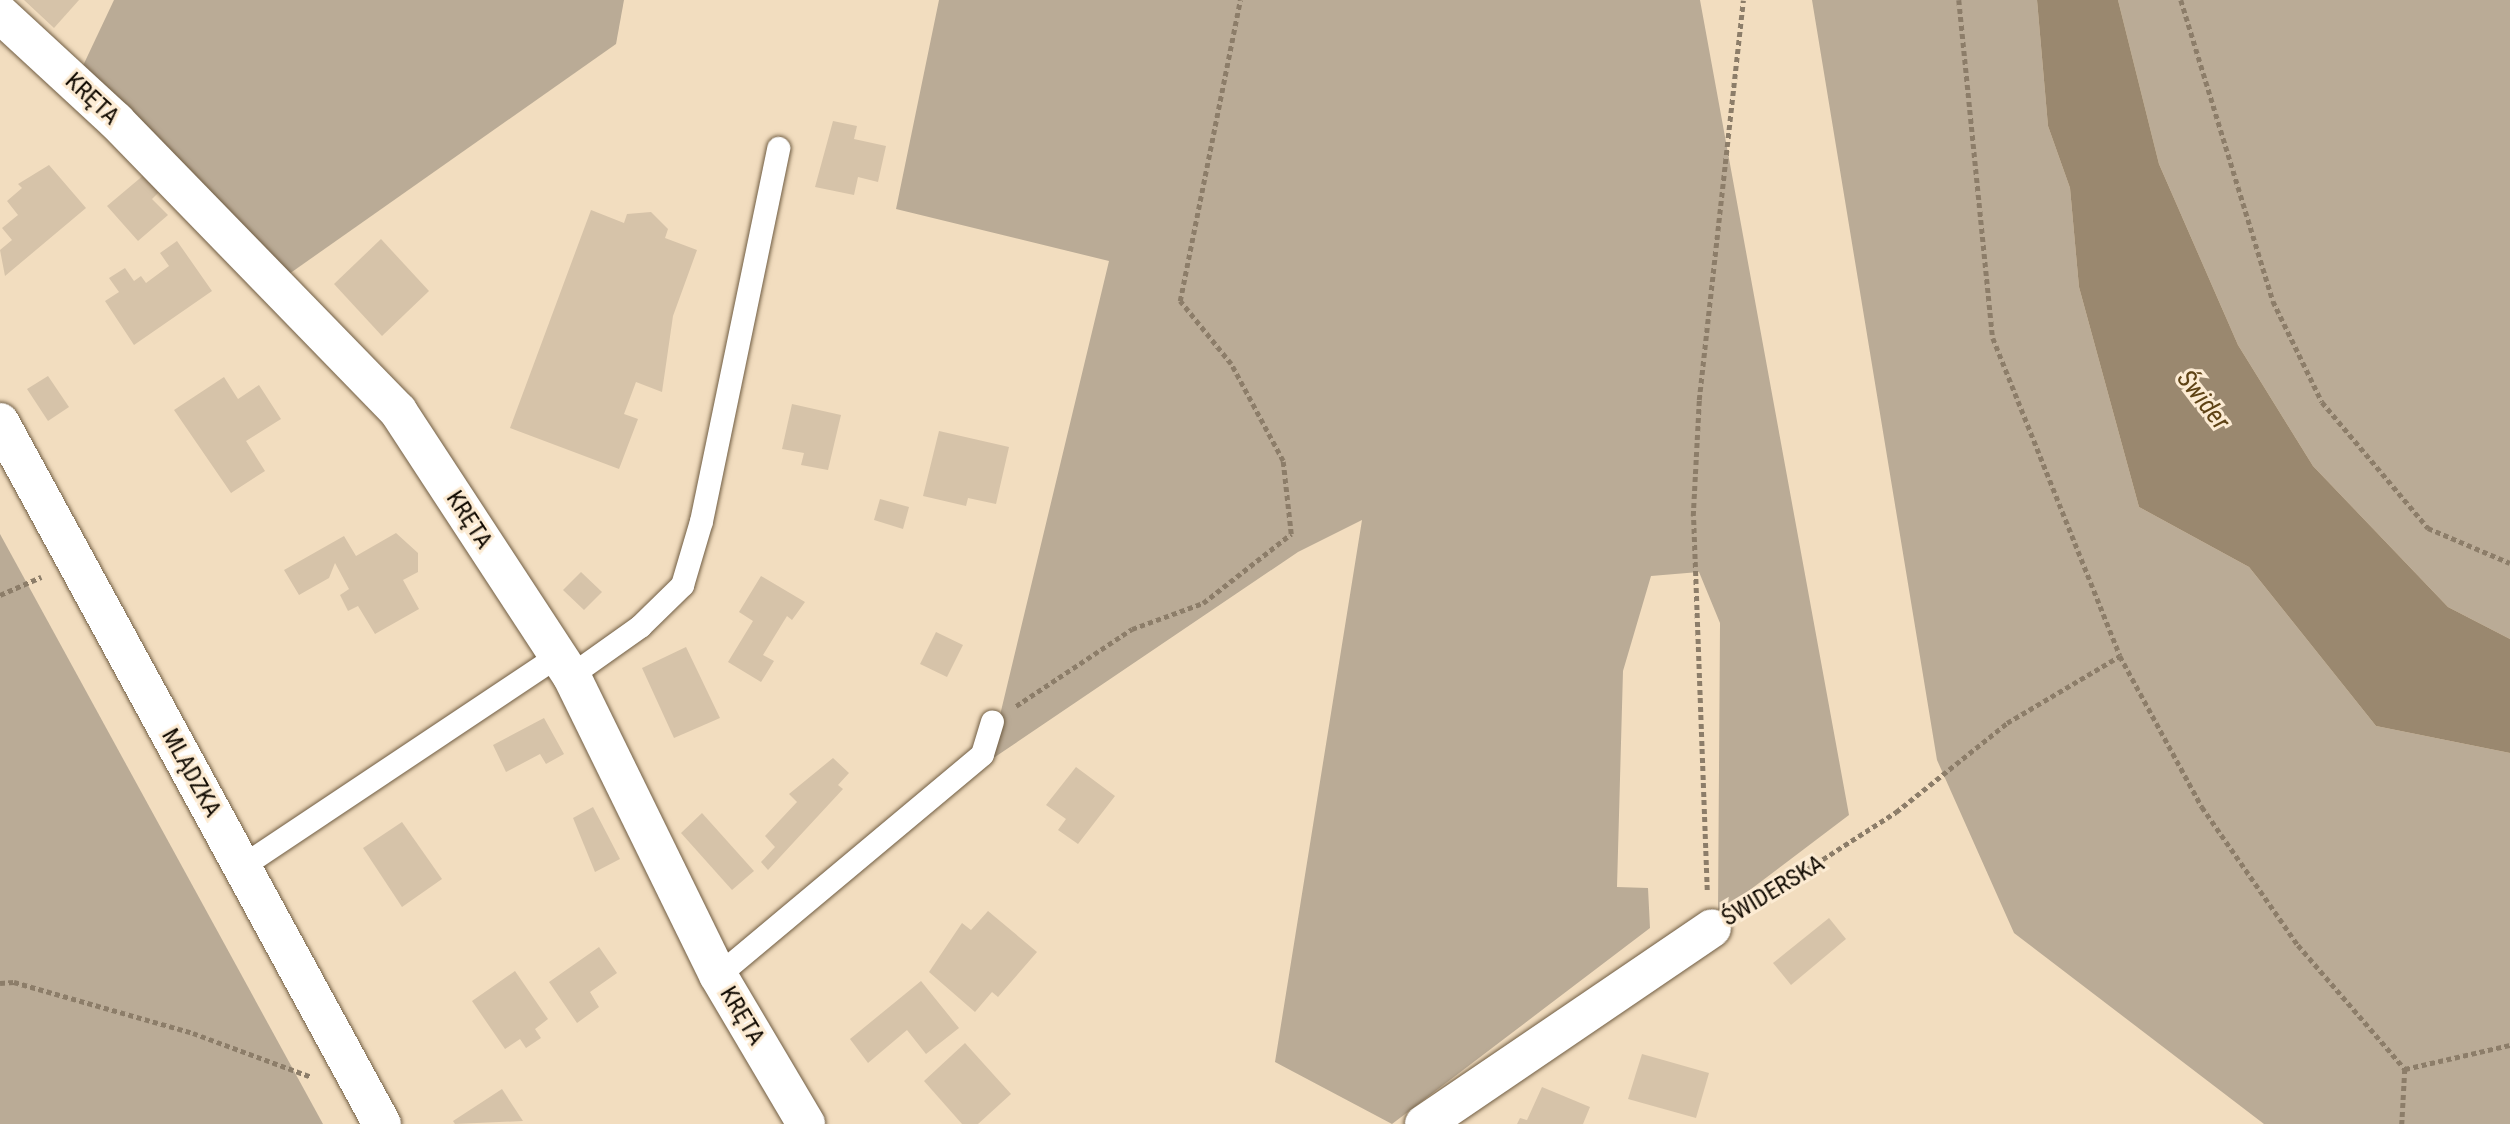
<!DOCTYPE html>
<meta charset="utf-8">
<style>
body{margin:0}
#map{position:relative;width:2510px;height:1124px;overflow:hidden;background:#f2ddbf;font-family:"Roboto Condensed",sans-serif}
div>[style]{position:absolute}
.green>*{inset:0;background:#baab96}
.water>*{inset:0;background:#9a886f}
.building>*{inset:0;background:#d6c3a9}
.path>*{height:4.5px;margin-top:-2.25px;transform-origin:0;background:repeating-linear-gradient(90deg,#8c7d69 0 5px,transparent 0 8.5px)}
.roads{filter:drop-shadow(0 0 2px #705d43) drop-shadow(0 0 2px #705d43)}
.service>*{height:23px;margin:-11.5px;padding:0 11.5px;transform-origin:11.5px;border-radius:11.5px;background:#fff}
.minor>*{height:38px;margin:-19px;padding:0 19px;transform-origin:19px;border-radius:19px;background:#fff}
.tertiary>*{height:38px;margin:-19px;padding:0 19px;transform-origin:19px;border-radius:19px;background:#fff}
span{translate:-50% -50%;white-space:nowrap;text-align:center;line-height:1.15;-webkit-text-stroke:6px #fcebd3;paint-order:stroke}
.street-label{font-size:24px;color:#140d04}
.water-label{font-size:26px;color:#5e4214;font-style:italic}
</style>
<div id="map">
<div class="green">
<i style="clip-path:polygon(114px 0,624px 0,616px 44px,289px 274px,80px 72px)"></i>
<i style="clip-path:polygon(939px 0,1700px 0,1849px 815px,1718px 914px,1720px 623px,1699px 572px,1651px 576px,1623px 671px,1617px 887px,1648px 888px,1650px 928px,1392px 1124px,1275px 1062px,1362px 520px,1298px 552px,989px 761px,1109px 261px,896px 209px)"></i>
<i style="clip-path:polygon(1812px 0,2037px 0,2048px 126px,2070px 188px,2079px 287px,2139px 507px,2249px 567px,2376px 726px,2510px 753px,2510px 1124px,2264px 1124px,2014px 933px,1937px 760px)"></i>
<i style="clip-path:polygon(2118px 0,2510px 0,2510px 639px,2448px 607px,2313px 466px,2238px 345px,2159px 164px)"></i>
<i style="clip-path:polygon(0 534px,323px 1124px,0 1124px)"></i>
</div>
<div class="water">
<i style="clip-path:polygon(2037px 0,2118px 0,2159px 164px,2238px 345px,2313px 466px,2448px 607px,2510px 639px,2510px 753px,2376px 726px,2249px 567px,2139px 507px,2079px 287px,2070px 188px,2048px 126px)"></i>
</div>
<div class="building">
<i style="clip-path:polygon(24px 0,79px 0,54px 28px)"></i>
<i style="clip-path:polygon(833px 121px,857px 126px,854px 139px,886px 146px,878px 182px,858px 177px,854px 195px,815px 187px)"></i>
<i style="clip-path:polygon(49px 165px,86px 208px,5px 276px,0 250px,12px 240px,2px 228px,18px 215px,7px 201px,22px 188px,18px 184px)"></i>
<i style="clip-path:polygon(145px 174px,161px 190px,152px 199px,168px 215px,138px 241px,107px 206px)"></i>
<i style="clip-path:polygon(591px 210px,624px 223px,627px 214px,651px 212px,668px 229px,665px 238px,697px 250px,673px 316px,662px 392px,636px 382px,624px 414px,638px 419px,619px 469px,510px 428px)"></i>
<i style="clip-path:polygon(381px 239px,429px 291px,382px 336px,334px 284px)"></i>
<i style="clip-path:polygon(177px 241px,212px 291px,134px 345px,105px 301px,119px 292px,109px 278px,125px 268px,134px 281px,141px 276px,146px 283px,169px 266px,160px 253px)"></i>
<i style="clip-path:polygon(48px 376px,69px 407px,48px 421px,27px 389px)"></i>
<i style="clip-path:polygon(224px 377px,238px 399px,259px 385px,281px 419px,246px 441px,265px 471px,231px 493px,174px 410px)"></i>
<i style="clip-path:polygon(792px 404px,841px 415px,828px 470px,801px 465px,804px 453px,782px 449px)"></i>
<i style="clip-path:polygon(939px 431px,1009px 447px,996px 504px,968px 498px,966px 506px,923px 496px)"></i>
<i style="clip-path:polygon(880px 499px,909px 507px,903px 529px,874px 520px)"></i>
<i style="clip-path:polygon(396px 533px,418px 553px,418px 572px,403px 580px,419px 609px,375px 634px,358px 606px,348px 611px,340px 595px,349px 589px,335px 563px,329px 578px,299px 595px,284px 570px,344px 536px,356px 556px)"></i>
<i style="clip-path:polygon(581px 572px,602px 592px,584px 610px,563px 590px)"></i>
<i style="clip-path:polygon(761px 576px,805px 602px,792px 620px,787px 616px,763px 655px,774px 661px,761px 682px,728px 662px,753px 621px,739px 612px)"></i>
<i style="clip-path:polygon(936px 632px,963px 645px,947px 677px,920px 664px)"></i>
<i style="clip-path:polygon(686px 647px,720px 718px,674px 738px,642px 668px)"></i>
<i style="clip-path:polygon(544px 718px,564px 754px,546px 764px,540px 754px,506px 772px,493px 745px)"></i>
<i style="clip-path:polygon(833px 758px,849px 773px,838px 785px,843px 789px,768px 870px,761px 862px,775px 847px,765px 836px,797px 802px,789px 794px)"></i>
<i style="clip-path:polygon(1076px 767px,1115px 796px,1078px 844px,1058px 830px,1066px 819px,1046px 805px)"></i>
<i style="clip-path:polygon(593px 807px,620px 859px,595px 872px,573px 818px)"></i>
<i style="clip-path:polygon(702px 813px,754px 871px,732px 890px,681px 833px)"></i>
<i style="clip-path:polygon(402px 822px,442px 879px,402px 907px,363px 848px)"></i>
<i style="clip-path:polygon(988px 911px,1037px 952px,998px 997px,992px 992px,975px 1012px,929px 972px,962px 923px,971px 930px)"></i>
<i style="clip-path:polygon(1829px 918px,1846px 939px,1791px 985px,1773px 963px)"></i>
<i style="clip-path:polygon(599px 947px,617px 973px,590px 992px,599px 1007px,577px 1023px,549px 982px)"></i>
<i style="clip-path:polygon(515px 971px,548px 1019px,535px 1029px,541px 1038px,526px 1048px,520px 1039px,505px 1049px,472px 1001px)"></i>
<i style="clip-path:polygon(921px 981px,959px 1028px,926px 1054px,907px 1030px,868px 1063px,850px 1039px)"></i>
<i style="clip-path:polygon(965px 1043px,1011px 1094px,978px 1124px,962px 1124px,924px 1081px)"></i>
<i style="clip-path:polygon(1642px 1054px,1709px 1073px,1696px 1118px,1628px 1099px)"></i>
<i style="clip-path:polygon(1542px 1087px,1590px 1107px,1583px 1124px,1517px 1124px,1520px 1118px,1527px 1120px)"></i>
<i style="clip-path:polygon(502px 1089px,523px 1121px,455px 1124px,453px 1121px)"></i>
</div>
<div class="path">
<i style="left:1959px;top:0;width:340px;rotate:84.3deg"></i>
<i style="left:1993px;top:338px;width:342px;rotate:68.2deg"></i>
<i style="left:2120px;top:656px;width:172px;rotate:61.5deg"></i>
<i style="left:2202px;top:807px;width:168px;rotate:55.2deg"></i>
<i style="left:2298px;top:945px;width:164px;rotate:49.2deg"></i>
<i style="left:2405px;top:1069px;width:55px;rotate:93.1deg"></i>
<i style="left:2181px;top:0;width:315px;rotate:73deg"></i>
<i style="left:2273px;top:301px;width:112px;rotate:64.1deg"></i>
<i style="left:2322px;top:402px;width:165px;rotate:49.9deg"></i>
<i style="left:2428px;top:528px;width:89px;rotate:23.1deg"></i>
<i style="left:0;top:595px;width:45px;rotate:-23.7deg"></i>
<i style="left:1016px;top:706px;width:139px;rotate:-33.6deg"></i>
<i style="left:1132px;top:629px;width:76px;rotate:-20.1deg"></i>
<i style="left:1203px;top:603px;width:112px;rotate:-38.1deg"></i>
<i style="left:1291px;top:534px;width:73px;rotate:-96.3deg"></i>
<i style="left:1283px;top:461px;width:110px;rotate:-118.2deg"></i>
<i style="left:1231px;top:364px;width:81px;rotate:-129deg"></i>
<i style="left:1180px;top:301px;width:307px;rotate:-78.7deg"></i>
<i style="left:1707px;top:890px;width:374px;rotate:-92.1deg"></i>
<i style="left:1693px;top:516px;width:116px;rotate:-87deg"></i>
<i style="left:1699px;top:400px;width:402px;rotate:-83.7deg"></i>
<i style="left:1744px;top:910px;width:181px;rotate:-32.8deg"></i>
<i style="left:1896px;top:812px;width:142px;rotate:-38.7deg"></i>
<i style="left:2007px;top:723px;width:131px;rotate:-30.7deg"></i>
<i style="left:0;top:983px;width:14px;rotate:-4deg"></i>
<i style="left:14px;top:982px;width:186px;rotate:15.9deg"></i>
<i style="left:193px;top:1033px;width:127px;rotate:20.3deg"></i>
<i style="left:2405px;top:1069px;width:108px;rotate:-12.9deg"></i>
</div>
<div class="roads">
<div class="service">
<i style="left:571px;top:675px;width:85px;rotate:-35.4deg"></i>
<i style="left:640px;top:626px;width:59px;rotate:-44.3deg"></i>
<i style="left:682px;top:585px;width:67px;rotate:-73.5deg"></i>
<i style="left:701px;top:521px;width:381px;rotate:-78.3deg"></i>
<i style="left:242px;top:866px;width:380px;rotate:-33.7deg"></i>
<i style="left:718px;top:975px;width:344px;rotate:-39.9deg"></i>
<i style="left:982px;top:754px;width:34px;rotate:-73deg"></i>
</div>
<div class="minor">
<i style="left:0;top:14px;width:158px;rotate:42.7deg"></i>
<i style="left:116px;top:121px;width:405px;rotate:45.8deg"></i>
<i style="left:398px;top:411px;width:316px;rotate:56.8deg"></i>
<i style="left:571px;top:675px;width:334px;rotate:63.9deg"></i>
<i style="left:718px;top:975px;width:173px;rotate:59.4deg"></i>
<i style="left:1424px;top:1124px;width:348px;rotate:-34.2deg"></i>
</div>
<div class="tertiary">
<i style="left:0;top:422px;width:799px;rotate:61.45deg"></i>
</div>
</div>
<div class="street-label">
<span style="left:92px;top:99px;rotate:43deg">KRĘTA</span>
<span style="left:469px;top:520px;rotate:57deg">KRĘTA</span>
<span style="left:191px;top:773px;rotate:61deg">MLĄDZKA</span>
<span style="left:1773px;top:891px;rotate:-31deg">ŚWIDERSKA</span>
<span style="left:742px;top:1016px;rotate:59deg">KRĘTA</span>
</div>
<div class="water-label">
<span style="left:2203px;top:400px;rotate:52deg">Świder</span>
</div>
</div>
